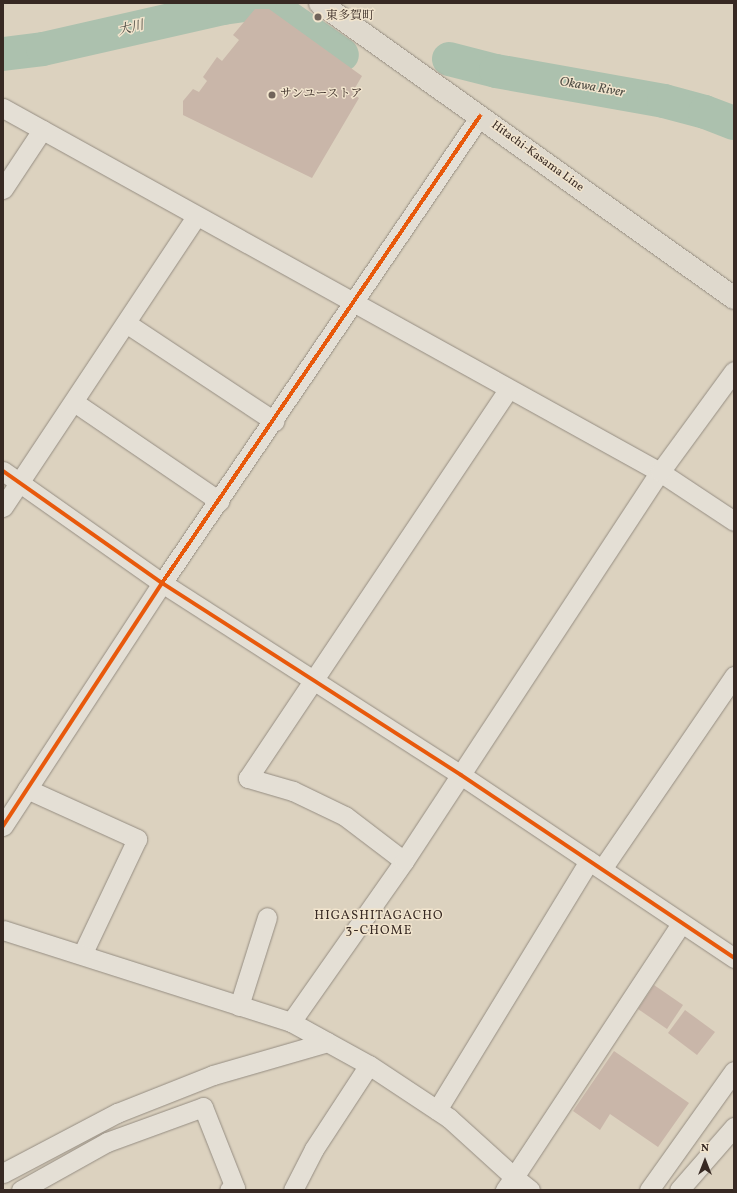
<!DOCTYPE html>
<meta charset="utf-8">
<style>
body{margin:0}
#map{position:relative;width:737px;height:1193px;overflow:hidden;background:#dcd2bf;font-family:Vollkorn,"Noto Serif JP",serif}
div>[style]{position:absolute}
.river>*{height:34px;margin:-17px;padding:0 17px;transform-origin:17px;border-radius:17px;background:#acc1ae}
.building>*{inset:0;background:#c9b6a9}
.roads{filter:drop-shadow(0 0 1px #958d82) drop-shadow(0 0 1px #958d82)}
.minor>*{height:19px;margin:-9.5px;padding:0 9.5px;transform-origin:9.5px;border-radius:9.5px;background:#e4dfd5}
.major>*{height:22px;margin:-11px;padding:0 11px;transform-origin:11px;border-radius:11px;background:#dfd9cd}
.cycleway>*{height:4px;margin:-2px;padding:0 2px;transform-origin:2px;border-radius:2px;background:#e8590c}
.dots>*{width:11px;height:11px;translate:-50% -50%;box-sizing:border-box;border:2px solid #f1e4cd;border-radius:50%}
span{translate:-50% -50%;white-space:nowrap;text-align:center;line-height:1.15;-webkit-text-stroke:3px #f1e4cd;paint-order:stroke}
.poi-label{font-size:12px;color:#372923}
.left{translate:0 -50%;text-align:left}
.street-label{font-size:12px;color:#372923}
.water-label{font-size:13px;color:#4f4d44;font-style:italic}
.neighbourhood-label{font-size:13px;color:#372923;letter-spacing:1px}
.frame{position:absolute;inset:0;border:4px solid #372923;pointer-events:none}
.north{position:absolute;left:685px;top:1141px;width:40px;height:40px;-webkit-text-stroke:3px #f1e4cd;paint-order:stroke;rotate:0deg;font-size:11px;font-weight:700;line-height:16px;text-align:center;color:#372923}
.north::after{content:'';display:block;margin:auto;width:14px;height:18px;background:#372923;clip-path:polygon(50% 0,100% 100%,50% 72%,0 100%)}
</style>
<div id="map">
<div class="river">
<i style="left:267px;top:3px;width:91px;rotate:34.7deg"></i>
<i style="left:3px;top:54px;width:40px;rotate:-7.1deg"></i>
<i style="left:43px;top:49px;width:185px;rotate:-12.8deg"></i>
<i style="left:223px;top:8px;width:37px;rotate:-8deg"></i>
<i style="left:449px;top:59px;width:49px;rotate:14.3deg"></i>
<i style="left:496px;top:71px;width:171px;rotate:10.1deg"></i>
<i style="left:664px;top:101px;width:42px;rotate:15deg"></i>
<i style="left:705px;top:112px;width:31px;rotate:21deg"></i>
</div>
<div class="building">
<i style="clip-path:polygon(255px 9px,269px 9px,362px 76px,352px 93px,359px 98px,312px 178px,183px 115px,183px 101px,193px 89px,199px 92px,207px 81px,203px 77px,217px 57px,222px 61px,239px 40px,233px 35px)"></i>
<i style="clip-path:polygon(654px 985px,683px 1005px,667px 1029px,638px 1009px)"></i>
<i style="clip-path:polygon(685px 1010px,715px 1032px,697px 1055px,668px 1033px)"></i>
<i style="clip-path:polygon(614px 1051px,689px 1103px,658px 1147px,610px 1114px,600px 1130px,573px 1111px)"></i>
</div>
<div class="roads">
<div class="minor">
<i style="left:3px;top:108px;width:751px;rotate:28.99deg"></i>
<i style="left:660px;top:472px;width:89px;rotate:33.5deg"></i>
<i style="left:3px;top:189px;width:71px;rotate:-56.5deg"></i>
<i style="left:126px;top:323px;width:178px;rotate:33.5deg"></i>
<i style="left:74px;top:402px;width:176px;rotate:34.3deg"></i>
<i style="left:3px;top:471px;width:194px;rotate:35.2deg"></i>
<i style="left:162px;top:583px;width:355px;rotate:32.7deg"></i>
<i style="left:461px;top:775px;width:329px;rotate:33.8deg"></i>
<i style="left:3px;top:507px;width:348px;rotate:-56.4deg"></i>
<i style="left:27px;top:789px;width:121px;rotate:24.4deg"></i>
<i style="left:137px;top:839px;width:128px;rotate:115.4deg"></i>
<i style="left:3px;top:826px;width:290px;rotate:-56.8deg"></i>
<i style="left:162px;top:583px;width:565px;rotate:-55.75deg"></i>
<i style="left:404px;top:861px;width:74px;rotate:-142.7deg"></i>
<i style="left:345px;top:816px;width:58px;rotate:-154.3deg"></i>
<i style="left:293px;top:791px;width:47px;rotate:-163.9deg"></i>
<i style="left:248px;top:778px;width:467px;rotate:-56.2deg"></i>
<i style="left:602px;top:869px;width:234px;rotate:-55.6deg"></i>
<i style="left:3px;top:930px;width:302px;rotate:17.7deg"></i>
<i style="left:291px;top:1022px;width:89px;rotate:28.9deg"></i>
<i style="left:369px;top:1065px;width:96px;rotate:33.5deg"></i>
<i style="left:449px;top:1118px;width:88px;rotate:42.2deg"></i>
<i style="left:514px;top:1177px;width:16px;rotate:125deg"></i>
<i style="left:239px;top:1006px;width:93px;rotate:-72.5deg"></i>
<i style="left:291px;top:1022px;width:197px;rotate:-54.9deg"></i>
<i style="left:404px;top:861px;width:466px;rotate:-56.7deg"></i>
<i style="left:660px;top:472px;width:125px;rotate:-53.8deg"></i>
<i style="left:437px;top:1110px;width:292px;rotate:-58.6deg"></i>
<i style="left:3px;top:1173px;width:129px;rotate:-27.8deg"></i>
<i style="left:117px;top:1113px;width:103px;rotate:-21.6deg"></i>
<i style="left:213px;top:1075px;width:119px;rotate:-16.1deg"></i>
<i style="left:21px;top:1190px;width:98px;rotate:-29.2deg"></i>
<i style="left:107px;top:1142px;width:102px;rotate:-20deg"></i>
<i style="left:203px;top:1107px;width:87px;rotate:68.4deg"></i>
<i style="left:235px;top:1188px;width:6px;rotate:162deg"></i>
<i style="left:293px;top:1190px;width:46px;rotate:-62.9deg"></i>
<i style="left:314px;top:1149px;width:100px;rotate:-56.8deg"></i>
<i style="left:530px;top:1190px;width:21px;rotate:-141deg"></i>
<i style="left:514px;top:1177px;width:303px;rotate:-56.6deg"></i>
<i style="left:649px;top:1190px;width:146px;rotate:-54.5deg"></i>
<i style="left:679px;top:1190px;width:84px;rotate:-48.9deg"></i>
</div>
<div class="major">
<i style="left:320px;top:3px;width:508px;rotate:35.47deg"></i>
</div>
</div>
<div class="cycleway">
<i style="left:3px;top:471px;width:194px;rotate:35.2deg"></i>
<i style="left:162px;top:583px;width:355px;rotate:32.7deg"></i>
<i style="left:461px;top:775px;width:329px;rotate:33.8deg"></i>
<i style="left:3px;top:826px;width:290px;rotate:-56.8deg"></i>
<i style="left:162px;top:583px;width:565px;rotate:-55.75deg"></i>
</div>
<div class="dots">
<i style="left:318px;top:17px;background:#71645a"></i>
<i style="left:272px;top:95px;background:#71645a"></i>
</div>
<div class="poi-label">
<span class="left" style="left:326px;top:17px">東多賀町</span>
<span class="left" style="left:280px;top:95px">サンユーストア</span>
</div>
<div class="street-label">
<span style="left:537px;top:157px;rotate:36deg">Hitachi-Kasama Line</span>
</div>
<div class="water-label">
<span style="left:131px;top:29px;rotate:-13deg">大川</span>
<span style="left:592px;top:88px;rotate:10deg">Okawa River</span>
</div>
<div class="neighbourhood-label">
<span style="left:379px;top:924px">HIGASHITAGACHO<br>3-CHOME</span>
</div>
<div class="frame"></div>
<div class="north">N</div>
</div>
